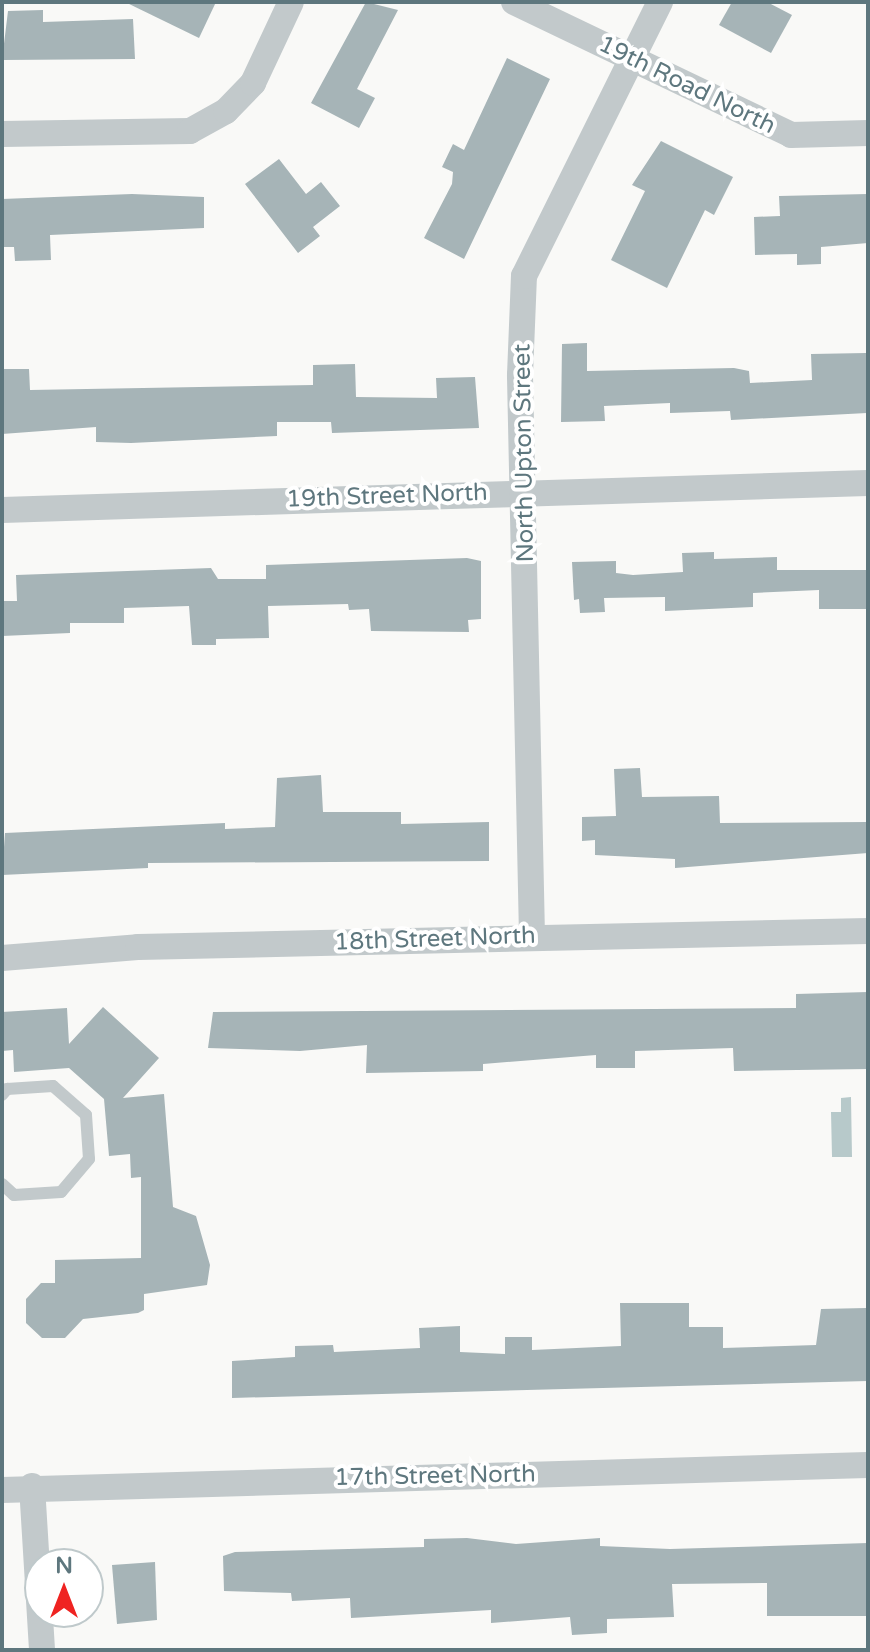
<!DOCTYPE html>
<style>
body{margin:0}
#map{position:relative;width:870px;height:1652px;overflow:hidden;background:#f9f9f7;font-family:"Varela Round",sans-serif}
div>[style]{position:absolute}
.water>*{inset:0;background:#b7c9ca}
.building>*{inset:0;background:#a6b4b7}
.lane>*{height:12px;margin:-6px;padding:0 6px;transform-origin:6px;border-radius:6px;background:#c2c9cb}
.street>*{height:26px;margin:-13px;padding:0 13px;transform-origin:13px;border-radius:13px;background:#c2c9cb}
span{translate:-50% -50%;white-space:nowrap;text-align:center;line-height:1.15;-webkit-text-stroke:8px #fff;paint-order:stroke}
.street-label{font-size:24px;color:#5e777e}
.frame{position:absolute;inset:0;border:4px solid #5e777e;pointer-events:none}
.north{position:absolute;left:24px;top:1548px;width:80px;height:80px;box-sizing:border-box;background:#fff;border:2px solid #bfc9cb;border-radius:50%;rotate:0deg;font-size:22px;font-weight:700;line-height:32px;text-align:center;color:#5e777e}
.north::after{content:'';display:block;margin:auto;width:28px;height:36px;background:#ef2321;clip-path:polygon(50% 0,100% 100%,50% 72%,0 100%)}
</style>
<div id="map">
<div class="water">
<i style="clip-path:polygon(851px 1097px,852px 1157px,832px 1157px,831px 1112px,841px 1112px,841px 1098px)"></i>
</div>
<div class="building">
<i style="clip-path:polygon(125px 2px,216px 2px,199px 38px)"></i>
<i style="clip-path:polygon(366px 2px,398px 10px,357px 89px,375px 98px,359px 128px,311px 103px)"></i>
<i style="clip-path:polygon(732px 2px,767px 2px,792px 15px,771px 53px,719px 25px)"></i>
<i style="clip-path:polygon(43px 10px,43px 22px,133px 19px,135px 59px,2px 60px,8px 11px)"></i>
<i style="clip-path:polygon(507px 58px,550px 79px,464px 259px,424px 238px,452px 184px,453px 172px,442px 167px,453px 144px,464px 150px)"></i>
<i style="clip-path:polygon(661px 141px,733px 177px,714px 215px,705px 210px,667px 288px,611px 260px,645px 191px,632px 185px)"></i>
<i style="clip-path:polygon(279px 159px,306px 194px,321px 182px,340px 206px,313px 227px,320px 236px,298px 253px,245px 184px)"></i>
<i style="clip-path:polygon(132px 194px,204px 197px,204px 228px,50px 235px,51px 260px,15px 261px,14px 247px,2px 247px,2px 199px)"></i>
<i style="clip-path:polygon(868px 194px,868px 243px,821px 247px,821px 264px,797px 265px,797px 254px,755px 255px,754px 217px,780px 216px,779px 196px)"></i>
<i style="clip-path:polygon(587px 343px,587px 371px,734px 368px,749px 371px,750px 383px,812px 380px,811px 354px,866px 353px,867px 413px,731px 420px,730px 411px,670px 413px,670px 403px,604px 406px,605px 421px,561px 422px,562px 344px)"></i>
<i style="clip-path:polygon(355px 364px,356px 397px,437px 398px,436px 378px,475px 377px,479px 428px,332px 433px,331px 422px,277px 422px,277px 436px,131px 443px,96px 442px,96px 427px,2px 434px,2px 369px,29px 369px,30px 390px,313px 385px,313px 365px)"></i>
<i style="clip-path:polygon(714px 552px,714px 559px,777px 557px,777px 570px,866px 570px,868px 609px,819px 609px,819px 590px,753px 593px,753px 607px,665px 611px,665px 597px,604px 598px,605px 612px,580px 613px,579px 599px,574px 600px,572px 562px,616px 561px,616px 573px,633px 575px,683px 572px,682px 553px)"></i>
<i style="clip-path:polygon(467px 558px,481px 561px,481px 619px,468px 620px,469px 632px,371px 631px,369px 609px,349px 610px,348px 604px,268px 606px,269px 638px,216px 639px,216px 645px,192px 645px,189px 606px,124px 608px,124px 623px,70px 623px,70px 633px,2px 636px,2px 601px,17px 601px,16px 575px,211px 568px,218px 579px,266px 579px,266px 565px)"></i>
<i style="clip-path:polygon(640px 768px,642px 797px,719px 796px,720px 823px,868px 822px,868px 853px,675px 868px,675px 859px,595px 855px,595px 840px,582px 841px,582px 817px,616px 816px,614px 769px)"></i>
<i style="clip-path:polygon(321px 775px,323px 812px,401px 812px,401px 824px,489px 822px,489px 861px,148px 863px,148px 868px,2px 875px,5px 833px,225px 823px,225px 829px,275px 827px,277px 778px)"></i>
<i style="clip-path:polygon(868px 992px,868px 1069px,734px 1071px,733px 1048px,635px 1051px,635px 1068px,596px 1068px,596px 1055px,483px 1064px,483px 1071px,366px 1073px,367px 1045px,300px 1051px,208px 1048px,213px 1012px,796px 1008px,796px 994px)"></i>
<i style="clip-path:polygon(103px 1007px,159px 1058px,123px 1098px,164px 1094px,173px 1207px,196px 1216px,210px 1265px,207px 1285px,144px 1294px,144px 1310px,138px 1313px,83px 1319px,65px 1338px,42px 1338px,26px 1323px,26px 1299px,41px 1283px,55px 1283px,55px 1260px,141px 1258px,141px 1177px,131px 1178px,130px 1154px,109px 1156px,104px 1099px,69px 1068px,14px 1072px,13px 1050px,2px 1051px,2px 1012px,67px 1008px,69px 1044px)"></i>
<i style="clip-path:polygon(620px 1303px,689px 1303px,689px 1327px,723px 1327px,723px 1348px,816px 1345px,821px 1309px,866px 1308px,868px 1381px,232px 1398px,232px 1361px,295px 1357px,295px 1346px,333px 1345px,334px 1352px,420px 1348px,419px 1328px,460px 1326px,460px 1352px,505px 1354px,505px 1337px,532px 1337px,532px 1350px,621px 1346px)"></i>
<i style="clip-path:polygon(467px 1538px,516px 1544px,600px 1538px,600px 1546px,670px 1549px,868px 1543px,868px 1616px,767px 1616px,767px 1583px,672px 1584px,674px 1617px,607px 1619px,607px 1633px,572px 1635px,570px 1617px,491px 1623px,491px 1610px,351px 1618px,350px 1598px,292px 1601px,291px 1593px,224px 1591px,223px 1556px,235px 1552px,424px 1547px,424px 1539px)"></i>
<i style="clip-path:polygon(155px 1562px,157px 1620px,117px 1624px,112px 1565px)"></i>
</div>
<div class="lane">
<i style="left:2px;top:1095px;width:8px;rotate:-50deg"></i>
<i style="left:7px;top:1089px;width:46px;rotate:-3.7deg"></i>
<i style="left:53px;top:1086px;width:44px;rotate:41.3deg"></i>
<i style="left:86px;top:1115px;width:44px;rotate:86.1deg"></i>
<i style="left:89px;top:1159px;width:43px;rotate:130.3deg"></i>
<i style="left:61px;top:1192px;width:47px;rotate:176.3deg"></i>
<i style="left:14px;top:1195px;width:16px;rotate:-137deg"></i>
</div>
<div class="street">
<i style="left:514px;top:2px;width:307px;rotate:25.6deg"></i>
<i style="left:791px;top:135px;width:77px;rotate:-1.5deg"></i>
<i style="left:2px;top:134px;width:188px;rotate:-0.9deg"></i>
<i style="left:190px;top:131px;width:41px;rotate:-29.1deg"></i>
<i style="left:226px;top:111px;width:39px;rotate:-46deg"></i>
<i style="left:253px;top:83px;width:89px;rotate:-64.9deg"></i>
<i style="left:2px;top:510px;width:866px;rotate:-1.79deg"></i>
<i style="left:532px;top:936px;width:561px;rotate:-91.23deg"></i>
<i style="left:520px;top:375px;width:99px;rotate:-87.7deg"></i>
<i style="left:524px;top:276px;width:306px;rotate:-63.6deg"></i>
<i style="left:2px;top:958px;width:136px;rotate:-4.6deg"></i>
<i style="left:138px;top:947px;width:730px;rotate:-1.26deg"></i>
<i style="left:32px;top:1486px;width:164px;rotate:86.5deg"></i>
<i style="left:2px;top:1490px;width:866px;rotate:-1.65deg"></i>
</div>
<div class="street-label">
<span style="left:687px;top:85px;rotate:26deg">19th Road North</span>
<span style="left:524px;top:453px;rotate:-91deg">North Upton Street</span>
<span style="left:387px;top:496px;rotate:-2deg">19th Street North</span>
<span style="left:435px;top:939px;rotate:-2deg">18th Street North</span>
<span style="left:435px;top:1476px;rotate:-1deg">17th Street North</span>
</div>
<div class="frame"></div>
<div class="north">N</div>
</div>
